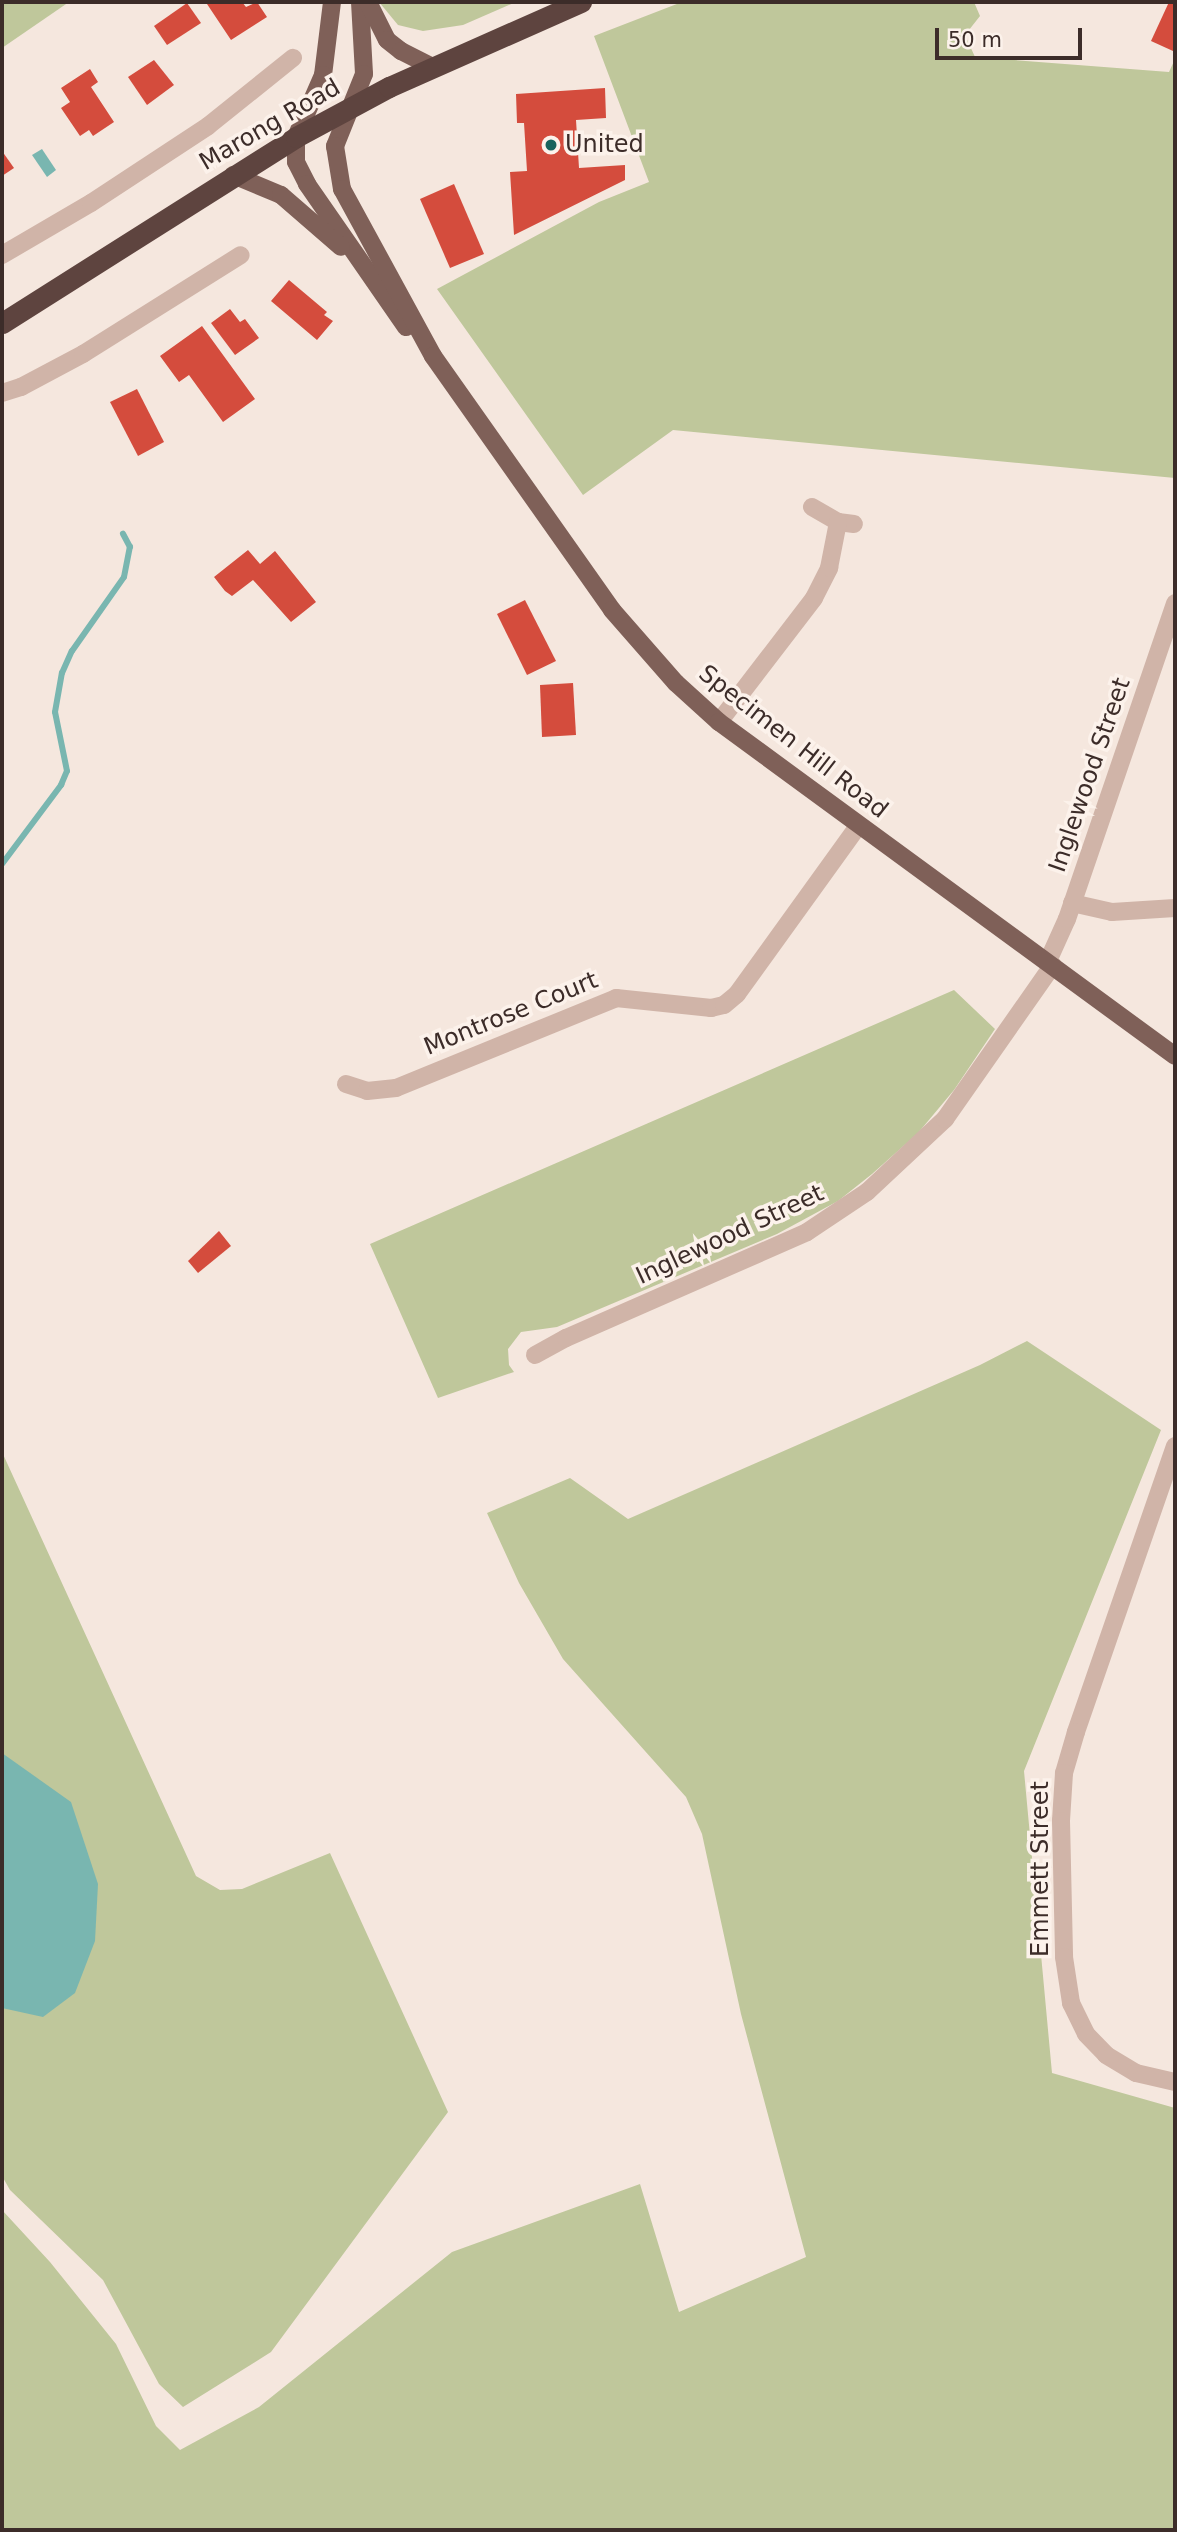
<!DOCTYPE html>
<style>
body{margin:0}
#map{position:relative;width:1177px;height:2532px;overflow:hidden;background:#f5e7de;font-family:"DejaVu Sans",sans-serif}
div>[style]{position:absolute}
.green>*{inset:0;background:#bfc79b}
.water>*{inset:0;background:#79b6b0}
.stream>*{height:6px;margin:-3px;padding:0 3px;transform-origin:3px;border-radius:3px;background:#79b6b0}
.building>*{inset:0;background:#d44c3d}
.minor>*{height:18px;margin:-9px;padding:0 9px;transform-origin:9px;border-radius:9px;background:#d0b4a8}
.major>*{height:18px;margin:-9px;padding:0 9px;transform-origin:9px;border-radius:9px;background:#7f6058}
.highway>*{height:21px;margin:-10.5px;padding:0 10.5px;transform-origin:10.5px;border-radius:10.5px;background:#5e443f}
.dots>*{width:19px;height:19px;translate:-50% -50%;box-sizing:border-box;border:4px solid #fcf2eb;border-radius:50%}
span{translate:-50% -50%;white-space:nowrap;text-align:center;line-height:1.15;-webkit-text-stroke:7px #fcf2eb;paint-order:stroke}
.street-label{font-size:24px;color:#3c2c29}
.poi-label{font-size:24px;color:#3c2c29}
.left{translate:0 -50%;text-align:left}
.frame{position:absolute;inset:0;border:4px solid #3c2c29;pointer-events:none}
.scale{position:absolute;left:935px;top:28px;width:147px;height:32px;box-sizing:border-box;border:4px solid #3c2c29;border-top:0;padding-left:9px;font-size:21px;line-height:24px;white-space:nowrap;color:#3c2c29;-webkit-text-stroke:5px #fcf2eb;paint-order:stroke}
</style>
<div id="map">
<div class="green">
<i style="clip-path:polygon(2px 2px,69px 2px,2px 48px)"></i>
<i style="clip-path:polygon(379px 2px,516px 2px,463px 25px,423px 31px,398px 25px)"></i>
<i style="clip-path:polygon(682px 2px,974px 2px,980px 16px,965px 35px,975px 57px,1169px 72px,1175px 59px,1175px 478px,673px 430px,583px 495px,437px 289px,599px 202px,649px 182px,594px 36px)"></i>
<i style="clip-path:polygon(954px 990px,995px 1029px,954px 1090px,918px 1133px,872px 1174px,838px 1201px,777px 1234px,557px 1327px,521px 1332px,508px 1349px,509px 1365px,514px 1372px,438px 1398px,370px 1244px)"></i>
<i style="clip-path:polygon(1027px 1341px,1161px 1430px,1024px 1771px,1052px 2073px,1175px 2108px,1175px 2530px,2px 2530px,2px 2210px,50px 2262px,116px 2344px,156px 2426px,180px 2450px,259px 2407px,452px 2252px,640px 2184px,679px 2312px,806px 2257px,741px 2014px,702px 1834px,686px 1797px,563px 1659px,519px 1583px,487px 1513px,570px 1478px,628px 1519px,980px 1365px)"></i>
<i style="clip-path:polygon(2px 1452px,196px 1876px,220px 1890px,242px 1889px,330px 1853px,448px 2112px,271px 2352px,183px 2407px,159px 2384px,103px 2280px,10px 2190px,2px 2176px)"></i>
</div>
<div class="water">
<i style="clip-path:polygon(42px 149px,56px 170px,47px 177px,32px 155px)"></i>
<i style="clip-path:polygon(2px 1753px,71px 1802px,98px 1884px,95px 1941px,75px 1993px,43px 2017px,2px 2008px)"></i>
</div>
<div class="stream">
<i style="left:2px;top:864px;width:99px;rotate:-53.2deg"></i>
<i style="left:61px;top:785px;width:15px;rotate:-67deg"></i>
<i style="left:67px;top:771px;width:60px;rotate:-101.5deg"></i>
<i style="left:55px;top:712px;width:40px;rotate:-80deg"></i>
<i style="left:62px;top:673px;width:24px;rotate:-66deg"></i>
<i style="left:72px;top:651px;width:90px;rotate:-54.9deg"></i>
<i style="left:124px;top:577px;width:31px;rotate:-79deg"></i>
<i style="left:130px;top:547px;width:15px;rotate:-118deg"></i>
</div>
<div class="building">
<i style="clip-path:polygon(211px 2px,242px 2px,246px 7px,257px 2px,267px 17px,231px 40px,207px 4px)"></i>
<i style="clip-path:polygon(1169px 2px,1175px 2px,1173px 51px,1151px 41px)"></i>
<i style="clip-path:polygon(187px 3px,201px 23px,167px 45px,154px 26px)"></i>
<i style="clip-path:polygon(154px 60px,174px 85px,147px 105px,128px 77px)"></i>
<i style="clip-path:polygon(90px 69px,98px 82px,91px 87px,114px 122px,93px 136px,89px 130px,80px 136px,61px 108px,70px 102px,61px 88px)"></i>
<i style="clip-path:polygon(605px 88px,606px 118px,576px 120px,579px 168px,625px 165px,625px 180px,514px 235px,510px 172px,527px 171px,524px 123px,517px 123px,516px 94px)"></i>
<i style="clip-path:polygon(2px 151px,14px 168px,2px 176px)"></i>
<i style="clip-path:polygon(454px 184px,484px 254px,450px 268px,420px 199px)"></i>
<i style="clip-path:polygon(289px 280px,327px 312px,324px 315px,333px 321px,317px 340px,271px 301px)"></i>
<i style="clip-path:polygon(230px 309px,240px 322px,245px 319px,259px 338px,235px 355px,211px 323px)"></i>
<i style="clip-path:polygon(202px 326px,255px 399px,223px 422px,189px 375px,179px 382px,160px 356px)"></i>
<i style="clip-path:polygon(137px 389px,164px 442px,138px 456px,110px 402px)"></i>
<i style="clip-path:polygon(248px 550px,260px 564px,275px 551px,316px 602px,291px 622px,253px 580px,232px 596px,225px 591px,214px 577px)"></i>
<i style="clip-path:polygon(525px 600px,556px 661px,527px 675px,497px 614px)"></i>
<i style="clip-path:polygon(573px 683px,576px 735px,542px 737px,540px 685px)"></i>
<i style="clip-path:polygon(219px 1231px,231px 1246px,198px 1273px,188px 1261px)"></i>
</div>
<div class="minor">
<i style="left:2px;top:255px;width:103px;rotate:-30.3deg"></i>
<i style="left:91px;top:203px;width:140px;rotate:-33.3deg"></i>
<i style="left:208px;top:126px;width:109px;rotate:-38.7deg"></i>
<i style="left:2px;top:393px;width:20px;rotate:-18deg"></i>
<i style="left:21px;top:387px;width:70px;rotate:-28deg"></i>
<i style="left:83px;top:354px;width:186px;rotate:-32.1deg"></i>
<i style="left:812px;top:507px;width:30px;rotate:30deg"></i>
<i style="left:838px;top:522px;width:16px;rotate:7deg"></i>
<i style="left:719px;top:722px;width:156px;rotate:-52.5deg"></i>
<i style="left:814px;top:598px;width:34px;rotate:-63deg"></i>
<i style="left:829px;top:568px;width:47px;rotate:-78.9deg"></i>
<i style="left:1072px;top:903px;width:41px;rotate:12.7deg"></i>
<i style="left:1112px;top:912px;width:63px;rotate:-3.6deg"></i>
<i style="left:1048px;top:961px;width:46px;rotate:-65.7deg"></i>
<i style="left:1067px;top:919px;width:334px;rotate:-71.1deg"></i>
<i style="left:346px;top:1084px;width:22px;rotate:18deg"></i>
<i style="left:367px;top:1091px;width:29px;rotate:-6deg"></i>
<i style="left:396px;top:1088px;width:238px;rotate:-22.2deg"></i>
<i style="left:616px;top:998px;width:96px;rotate:6deg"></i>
<i style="left:711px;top:1008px;width:13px;rotate:-13deg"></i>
<i style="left:724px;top:1005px;width:17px;rotate:-40deg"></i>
<i style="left:737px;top:994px;width:208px;rotate:-54.2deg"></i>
<i style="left:535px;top:1355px;width:35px;rotate:-29deg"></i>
<i style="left:566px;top:1338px;width:263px;rotate:-23.7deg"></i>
<i style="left:807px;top:1232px;width:72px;rotate:-33.7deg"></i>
<i style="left:867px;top:1192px;width:107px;rotate:-43.1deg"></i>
<i style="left:945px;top:1119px;width:188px;rotate:-55deg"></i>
<i style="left:1175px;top:1446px;width:303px;rotate:109.1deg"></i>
<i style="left:1076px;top:1732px;width:43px;rotate:106.3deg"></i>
<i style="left:1064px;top:1773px;width:48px;rotate:93.6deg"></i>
<i style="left:1061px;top:1821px;width:136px;rotate:88.7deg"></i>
<i style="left:1064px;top:1957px;width:47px;rotate:81.3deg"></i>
<i style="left:1071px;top:2003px;width:34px;rotate:64deg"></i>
<i style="left:1086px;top:2034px;width:29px;rotate:46deg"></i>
<i style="left:1106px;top:2055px;width:35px;rotate:31deg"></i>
<i style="left:1136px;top:2073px;width:40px;rotate:13deg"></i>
</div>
<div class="major">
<i style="left:332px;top:2px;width:74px;rotate:97deg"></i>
<i style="left:323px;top:75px;width:68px;rotate:113.5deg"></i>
<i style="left:296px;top:137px;width:25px;rotate:90deg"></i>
<i style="left:296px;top:162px;width:25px;rotate:63deg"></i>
<i style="left:307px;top:184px;width:174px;rotate:55.3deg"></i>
<i style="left:360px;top:2px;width:72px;rotate:86.8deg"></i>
<i style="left:364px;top:74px;width:78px;rotate:111.9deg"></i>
<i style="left:335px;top:146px;width:44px;rotate:80.8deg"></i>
<i style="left:342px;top:189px;width:190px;rotate:61.4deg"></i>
<i style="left:433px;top:356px;width:311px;rotate:54.8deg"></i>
<i style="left:612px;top:610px;width:97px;rotate:48.8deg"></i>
<i style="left:676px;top:683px;width:58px;rotate:42.2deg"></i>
<i style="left:719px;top:722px;width:565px;rotate:36.22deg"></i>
<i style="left:368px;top:2px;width:42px;rotate:63.4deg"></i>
<i style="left:387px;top:40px;width:18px;rotate:38deg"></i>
<i style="left:401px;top:51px;width:36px;rotate:27deg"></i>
<i style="left:233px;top:175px;width:52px;rotate:22.6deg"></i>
<i style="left:281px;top:195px;width:79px;rotate:40.9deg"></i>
</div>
<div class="highway">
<i style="left:2px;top:323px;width:348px;rotate:-32.3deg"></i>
<i style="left:296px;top:137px;width:106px;rotate:-28.3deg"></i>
<i style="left:389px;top:87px;width:210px;rotate:-23.9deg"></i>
</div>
<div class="dots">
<i style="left:551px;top:145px;background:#18635d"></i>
</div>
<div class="street-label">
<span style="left:270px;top:125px;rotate:-30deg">Marong Road</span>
<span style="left:793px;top:742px;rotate:38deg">Specimen Hill Road</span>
<span style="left:1090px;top:775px;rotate:-71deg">Inglewood Street</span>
<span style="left:511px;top:1014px;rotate:-22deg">Montrose Court</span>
<span style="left:730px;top:1235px;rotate:-25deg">Inglewood Street</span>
<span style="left:1041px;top:1869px;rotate:-90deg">Emmett Street</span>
</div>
<div class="poi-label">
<span class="left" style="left:565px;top:145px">United</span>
</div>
<div class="frame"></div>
<div class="scale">50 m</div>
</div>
